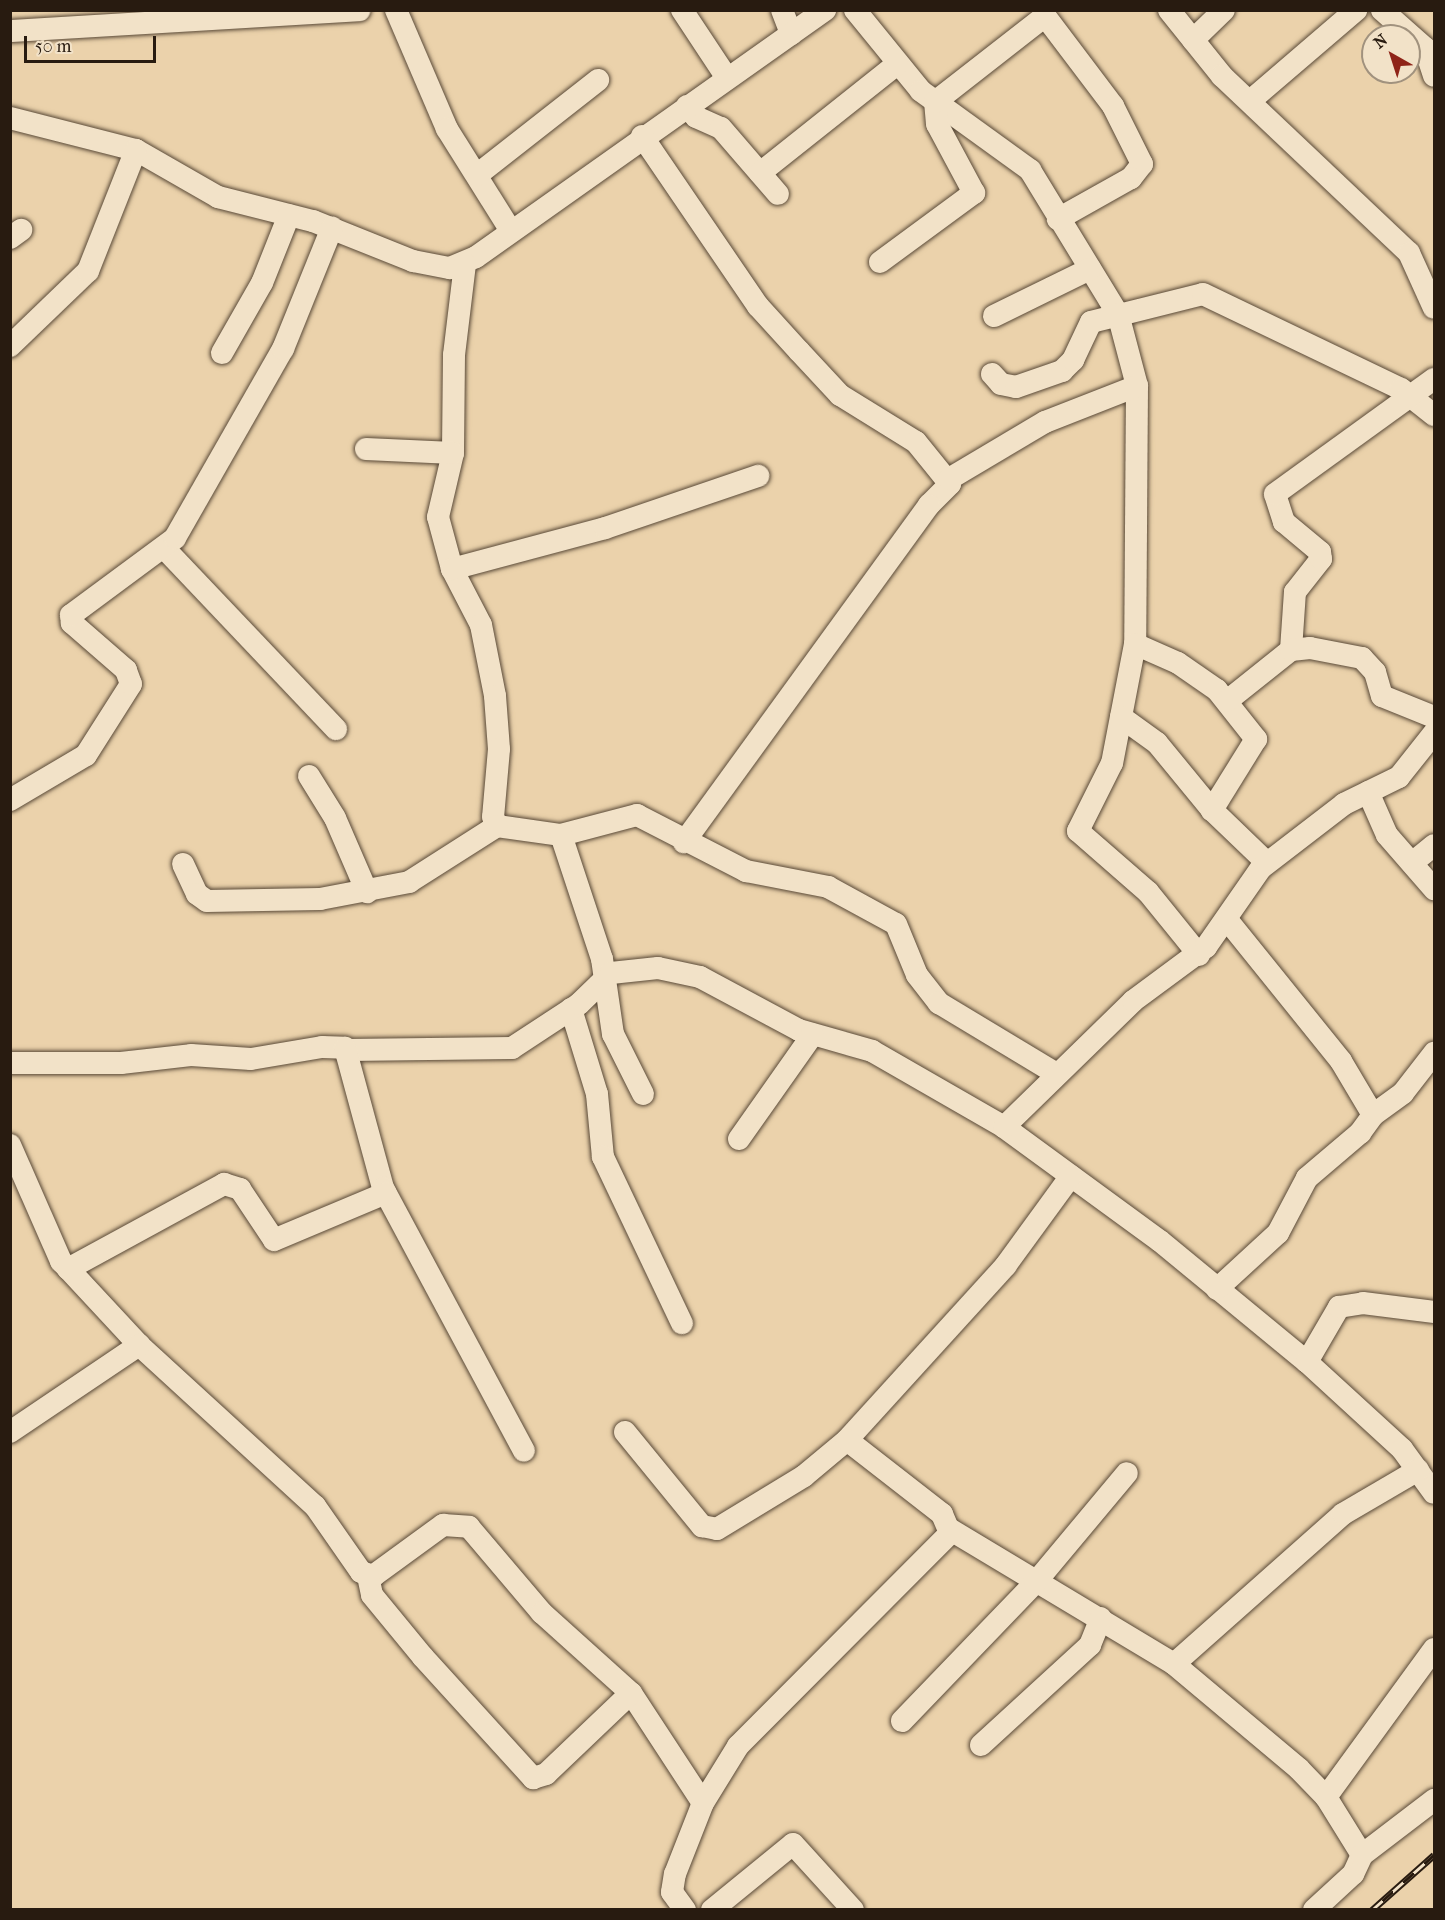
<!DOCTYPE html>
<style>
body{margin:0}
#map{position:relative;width:1445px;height:1920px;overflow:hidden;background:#ebd2ab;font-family:"IM FELL French Canon",serif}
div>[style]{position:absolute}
.roads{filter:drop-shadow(0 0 2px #594937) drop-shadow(0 0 2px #594937)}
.minor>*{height:22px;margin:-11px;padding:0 11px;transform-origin:11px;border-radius:11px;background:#f2e2c8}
.rail>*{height:7px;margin-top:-3.5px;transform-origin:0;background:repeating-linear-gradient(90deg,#f2e2c8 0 14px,#281b10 0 28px);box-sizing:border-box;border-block:2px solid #281b10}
span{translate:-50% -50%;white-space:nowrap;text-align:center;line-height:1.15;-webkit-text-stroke:6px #f2e2c8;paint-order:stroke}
.frame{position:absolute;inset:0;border:12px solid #281b10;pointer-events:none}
.north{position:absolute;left:1361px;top:24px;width:60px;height:60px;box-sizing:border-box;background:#f2e2c8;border:2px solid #a1927e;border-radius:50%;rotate:321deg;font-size:16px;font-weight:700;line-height:24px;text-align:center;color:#281b10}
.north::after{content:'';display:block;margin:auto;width:21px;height:27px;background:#8f2418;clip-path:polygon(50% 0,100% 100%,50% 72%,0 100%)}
.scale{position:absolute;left:24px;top:36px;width:132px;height:27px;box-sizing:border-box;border:3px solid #281b10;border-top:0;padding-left:8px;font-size:18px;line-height:21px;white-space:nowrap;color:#281b10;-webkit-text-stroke:4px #f2e2c8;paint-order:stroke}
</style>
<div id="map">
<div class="roads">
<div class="minor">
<i style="left:396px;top:10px;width:129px;rotate:66.8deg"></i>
<i style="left:447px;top:129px;width:120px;rotate:57.9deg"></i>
<i style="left:682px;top:10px;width:82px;rotate:56.5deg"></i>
<i style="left:782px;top:10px;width:26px;rotate:69deg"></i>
<i style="left:855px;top:10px;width:104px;rotate:50.8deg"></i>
<i style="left:921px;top:91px;width:135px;rotate:35.9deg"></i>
<i style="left:1030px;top:170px;width:169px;rotate:58.6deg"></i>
<i style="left:1118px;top:314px;width:74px;rotate:75.2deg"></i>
<i style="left:1137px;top:386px;width:258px;rotate:90.4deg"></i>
<i style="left:1135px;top:644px;width:47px;rotate:23.8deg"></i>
<i style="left:1178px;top:663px;width:47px;rotate:34.7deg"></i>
<i style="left:1217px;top:690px;width:63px;rotate:51.5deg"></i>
<i style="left:1256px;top:739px;width:84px;rotate:121.8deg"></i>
<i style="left:1169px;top:10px;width:85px;rotate:51.2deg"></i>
<i style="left:1222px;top:76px;width:257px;rotate:43.4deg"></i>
<i style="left:1409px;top:253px;width:60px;rotate:65.6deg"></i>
<i style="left:1382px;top:10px;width:57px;rotate:41.5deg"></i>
<i style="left:1425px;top:48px;width:29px;rotate:72deg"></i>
<i style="left:10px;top:31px;width:350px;rotate:-3.4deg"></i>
<i style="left:1193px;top:40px;width:43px;rotate:-44.1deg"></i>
<i style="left:1250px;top:101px;width:140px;rotate:-40.6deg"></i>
<i style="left:687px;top:106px;width:14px;rotate:51deg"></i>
<i style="left:696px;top:117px;width:27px;rotate:24deg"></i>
<i style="left:721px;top:128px;width:87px;rotate:49.2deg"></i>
<i style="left:10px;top:118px;width:130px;rotate:14.3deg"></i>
<i style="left:136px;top:150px;width:95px;rotate:29.8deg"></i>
<i style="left:218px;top:197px;width:98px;rotate:14.2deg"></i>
<i style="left:313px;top:221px;width:108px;rotate:21.8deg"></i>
<i style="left:413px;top:261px;width:38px;rotate:11deg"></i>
<i style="left:450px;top:268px;width:28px;rotate:-23deg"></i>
<i style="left:476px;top:257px;width:428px;rotate:-35.3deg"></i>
<i style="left:642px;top:136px;width:206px;rotate:55.7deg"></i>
<i style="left:758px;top:306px;width:61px;rotate:47.7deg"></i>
<i style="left:799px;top:351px;width:60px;rotate:47deg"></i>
<i style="left:840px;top:395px;width:89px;rotate:31.7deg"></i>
<i style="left:916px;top:442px;width:54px;rotate:51deg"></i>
<i style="left:950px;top:484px;width:30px;rotate:135deg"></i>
<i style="left:929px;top:505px;width:417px;rotate:126deg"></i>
<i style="left:760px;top:173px;width:175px;rotate:-38.5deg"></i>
<i style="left:477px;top:175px;width:154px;rotate:-38.1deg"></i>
<i style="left:10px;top:238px;width:14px;rotate:-36deg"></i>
<i style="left:880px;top:262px;width:117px;rotate:-36.3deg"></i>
<i style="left:974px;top:193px;width:78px;rotate:-118.2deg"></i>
<i style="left:937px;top:124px;width:22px;rotate:-95deg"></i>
<i style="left:935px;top:102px;width:140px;rotate:-38deg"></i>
<i style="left:1045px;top:16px;width:113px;rotate:52.9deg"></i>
<i style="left:1113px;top:106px;width:65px;rotate:63.4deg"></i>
<i style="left:1142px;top:164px;width:18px;rotate:128deg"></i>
<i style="left:1131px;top:178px;width:84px;rotate:150.7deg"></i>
<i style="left:465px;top:264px;width:92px;rotate:96.9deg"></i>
<i style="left:454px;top:355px;width:98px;rotate:90.6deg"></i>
<i style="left:453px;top:453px;width:66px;rotate:103.2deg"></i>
<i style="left:438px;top:517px;width:54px;rotate:74.9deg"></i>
<i style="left:452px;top:569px;width:63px;rotate:62.6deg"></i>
<i style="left:481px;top:625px;width:72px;rotate:78.8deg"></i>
<i style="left:495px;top:696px;width:53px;rotate:85.7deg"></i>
<i style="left:499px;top:749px;width:68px;rotate:95deg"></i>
<i style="left:493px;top:817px;width:10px;rotate:66deg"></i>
<i style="left:497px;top:826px;width:65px;rotate:8deg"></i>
<i style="left:561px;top:835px;width:79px;rotate:-14.7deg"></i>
<i style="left:637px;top:815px;width:123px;rotate:27.2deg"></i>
<i style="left:746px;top:871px;width:84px;rotate:11deg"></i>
<i style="left:828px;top:887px;width:77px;rotate:28.6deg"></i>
<i style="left:896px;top:924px;width:55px;rotate:67.6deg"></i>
<i style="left:917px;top:975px;width:36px;rotate:52deg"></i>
<i style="left:939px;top:1003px;width:135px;rotate:31.1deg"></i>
<i style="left:994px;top:316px;width:107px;rotate:-26.1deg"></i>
<i style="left:10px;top:346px;width:108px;rotate:-43.9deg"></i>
<i style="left:88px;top:271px;width:130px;rotate:-68.4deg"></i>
<i style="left:222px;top:353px;width:81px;rotate:-60.3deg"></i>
<i style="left:262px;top:283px;width:73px;rotate:-68.3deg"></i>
<i style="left:992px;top:374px;width:13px;rotate:48deg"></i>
<i style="left:1001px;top:384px;width:15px;rotate:11deg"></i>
<i style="left:1016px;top:387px;width:49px;rotate:-19.2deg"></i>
<i style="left:1062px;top:371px;width:16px;rotate:-45deg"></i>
<i style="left:1073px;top:360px;width:42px;rotate:-64.7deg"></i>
<i style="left:1091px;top:322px;width:115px;rotate:-14deg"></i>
<i style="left:1203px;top:294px;width:220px;rotate:25.6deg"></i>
<i style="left:1401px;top:389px;width:42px;rotate:38.2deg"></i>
<i style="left:366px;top:449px;width:87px;rotate:2.6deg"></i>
<i style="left:949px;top:479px;width:112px;rotate:-30.7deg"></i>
<i style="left:1045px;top:422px;width:99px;rotate:-21.4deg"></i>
<i style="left:166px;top:550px;width:247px;rotate:46.5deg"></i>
<i style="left:452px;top:569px;width:158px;rotate:-15deg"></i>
<i style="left:605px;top:528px;width:162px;rotate:-18.8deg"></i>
<i style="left:1135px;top:644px;width:121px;rotate:100.9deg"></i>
<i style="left:1112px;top:763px;width:76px;rotate:116.6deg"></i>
<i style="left:1078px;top:831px;width:93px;rotate:41.1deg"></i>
<i style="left:1148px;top:892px;width:81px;rotate:51deg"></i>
<i style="left:1291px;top:650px;width:58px;rotate:-86.1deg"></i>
<i style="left:1295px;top:592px;width:42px;rotate:-51.8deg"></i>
<i style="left:1321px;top:559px;width:7px;rotate:-98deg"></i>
<i style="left:1320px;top:552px;width:47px;rotate:-140.2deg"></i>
<i style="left:1284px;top:522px;width:29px;rotate:-108deg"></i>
<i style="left:1275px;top:494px;width:196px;rotate:-35.9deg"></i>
<i style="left:1227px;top:701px;width:82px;rotate:-38.6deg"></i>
<i style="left:1291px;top:650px;width:19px;rotate:-6deg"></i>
<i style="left:1310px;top:648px;width:53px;rotate:10.9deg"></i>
<i style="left:1362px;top:658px;width:19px;rotate:47deg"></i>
<i style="left:1375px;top:672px;width:25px;rotate:74deg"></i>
<i style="left:1382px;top:696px;width:56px;rotate:22deg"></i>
<i style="left:1121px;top:717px;width:44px;rotate:35.8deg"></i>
<i style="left:1157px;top:743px;width:87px;rotate:50.6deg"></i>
<i style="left:1212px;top:810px;width:76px;rotate:43.9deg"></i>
<i style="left:309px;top:776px;width:49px;rotate:58.2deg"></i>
<i style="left:335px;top:818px;width:81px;rotate:66.6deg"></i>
<i style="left:1368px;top:792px;width:47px;rotate:66.2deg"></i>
<i style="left:1387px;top:835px;width:72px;rotate:49deg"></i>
<i style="left:10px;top:800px;width:88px;rotate:-30.6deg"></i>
<i style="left:86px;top:755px;width:84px;rotate:-57.6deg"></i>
<i style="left:131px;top:684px;width:15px;rotate:-110deg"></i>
<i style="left:126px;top:670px;width:72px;rotate:-139deg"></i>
<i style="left:72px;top:623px;width:8px;rotate:-97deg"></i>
<i style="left:71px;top:615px;width:129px;rotate:-36.5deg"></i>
<i style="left:175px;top:538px;width:218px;rotate:-60.3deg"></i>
<i style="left:283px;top:349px;width:131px;rotate:-68deg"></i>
<i style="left:561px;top:835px;width:131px;rotate:71.7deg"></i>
<i style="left:602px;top:959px;width:76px;rotate:81.7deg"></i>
<i style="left:613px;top:1034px;width:67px;rotate:63.4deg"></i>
<i style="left:1412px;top:863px;width:28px;rotate:-39deg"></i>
<i style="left:183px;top:864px;width:33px;rotate:65deg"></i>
<i style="left:197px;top:894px;width:12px;rotate:35deg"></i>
<i style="left:207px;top:901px;width:113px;rotate:-1deg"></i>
<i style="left:320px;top:899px;width:91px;rotate:-10.8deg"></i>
<i style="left:409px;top:882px;width:104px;rotate:-32.5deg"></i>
<i style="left:571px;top:1009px;width:89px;rotate:73deg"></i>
<i style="left:597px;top:1094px;width:63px;rotate:84.6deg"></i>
<i style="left:603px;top:1157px;width:184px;rotate:64.6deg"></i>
<i style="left:347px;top:1050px;width:165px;rotate:-0.7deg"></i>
<i style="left:512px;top:1048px;width:80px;rotate:-33.3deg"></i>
<i style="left:579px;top:1004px;width:45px;rotate:-44.1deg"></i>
<i style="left:611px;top:973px;width:47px;rotate:-6.1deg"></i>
<i style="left:658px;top:968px;width:43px;rotate:12.1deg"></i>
<i style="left:700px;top:977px;width:112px;rotate:28.2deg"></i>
<i style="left:799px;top:1030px;width:76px;rotate:16deg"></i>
<i style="left:872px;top:1051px;width:152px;rotate:29.9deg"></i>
<i style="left:1004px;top:1127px;width:193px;rotate:36.2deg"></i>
<i style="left:1160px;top:1241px;width:190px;rotate:39.5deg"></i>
<i style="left:1307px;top:1362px;width:129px;rotate:42.5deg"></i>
<i style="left:1402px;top:1449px;width:54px;rotate:54deg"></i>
<i style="left:10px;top:1063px;width:111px"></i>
<i style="left:121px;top:1063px;width:70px;rotate:-6.5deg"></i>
<i style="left:191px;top:1055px;width:60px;rotate:3.8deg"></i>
<i style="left:251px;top:1059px;width:72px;rotate:-9.6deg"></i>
<i style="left:322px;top:1047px;width:23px;rotate:2deg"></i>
<i style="left:345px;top:1048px;width:145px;rotate:74.8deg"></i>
<i style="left:383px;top:1188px;width:298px;rotate:61.8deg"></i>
<i style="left:1373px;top:1115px;width:37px;rotate:-36deg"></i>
<i style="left:1403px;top:1093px;width:51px;rotate:-52.2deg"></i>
<i style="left:1004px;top:1127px;width:180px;rotate:-44.3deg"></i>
<i style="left:1133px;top:1001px;width:91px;rotate:-36.5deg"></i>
<i style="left:1206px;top:947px;width:96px;rotate:-55.2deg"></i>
<i style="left:1261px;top:868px;width:105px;rotate:-37.6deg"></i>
<i style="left:1344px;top:804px;width:61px;rotate:-26.1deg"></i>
<i style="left:1399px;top:777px;width:56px;rotate:-51.5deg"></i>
<i style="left:739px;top:1139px;width:128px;rotate:-54.8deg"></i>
<i style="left:10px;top:1145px;width:127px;rotate:66.3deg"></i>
<i style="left:61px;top:1261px;width:115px;rotate:47.1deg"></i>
<i style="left:139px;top:1345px;width:239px;rotate:42.5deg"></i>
<i style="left:315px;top:1506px;width:80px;rotate:55.1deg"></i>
<i style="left:361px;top:1572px;width:13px;rotate:18deg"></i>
<i style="left:373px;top:1576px;width:87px;rotate:-36.1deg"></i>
<i style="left:443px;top:1525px;width:26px;rotate:4deg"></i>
<i style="left:469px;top:1527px;width:113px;rotate:49.7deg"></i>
<i style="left:542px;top:1613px;width:120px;rotate:42deg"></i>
<i style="left:631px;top:1693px;width:131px;rotate:56.8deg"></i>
<i style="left:68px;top:1269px;width:178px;rotate:-28.6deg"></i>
<i style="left:224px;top:1184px;width:17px;rotate:17deg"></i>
<i style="left:240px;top:1189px;width:61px;rotate:56.3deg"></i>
<i style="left:274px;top:1240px;width:121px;rotate:-22.8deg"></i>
<i style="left:1217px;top:1289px;width:83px;rotate:-42.6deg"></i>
<i style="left:1278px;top:1233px;width:62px;rotate:-62.2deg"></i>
<i style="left:1307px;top:1178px;width:70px;rotate:-40.3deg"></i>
<i style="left:1360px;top:1133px;width:22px;rotate:-54deg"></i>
<i style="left:1373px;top:1115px;width:63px;rotate:-120.7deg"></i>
<i style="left:1341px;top:1061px;width:180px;rotate:-128.9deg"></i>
<i style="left:1307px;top:1362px;width:64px;rotate:-59.8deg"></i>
<i style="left:1339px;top:1307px;width:24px;rotate:-9deg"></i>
<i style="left:1363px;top:1303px;width:72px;rotate:7.2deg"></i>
<i style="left:10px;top:1432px;width:156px;rotate:-34deg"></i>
<i style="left:625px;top:1432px;width:122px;rotate:50.7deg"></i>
<i style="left:702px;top:1526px;width:15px;rotate:11deg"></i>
<i style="left:717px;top:1529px;width:102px;rotate:-31.3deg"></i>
<i style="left:804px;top:1476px;width:56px;rotate:-39.9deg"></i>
<i style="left:847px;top:1440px;width:236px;rotate:-47.7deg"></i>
<i style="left:1006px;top:1265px;width:110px;rotate:-53.9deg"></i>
<i style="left:951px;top:1530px;width:260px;rotate:31deg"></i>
<i style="left:1174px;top:1664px;width:163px;rotate:40deg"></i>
<i style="left:1299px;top:1769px;width:39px;rotate:46deg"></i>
<i style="left:1326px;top:1797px;width:68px;rotate:58.2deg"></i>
<i style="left:1362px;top:1855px;width:21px;rotate:115deg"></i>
<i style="left:1353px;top:1874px;width:53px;rotate:137.3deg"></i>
<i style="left:368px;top:1576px;width:19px;rotate:78deg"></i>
<i style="left:372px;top:1595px;width:80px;rotate:50.6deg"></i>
<i style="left:423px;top:1657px;width:164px;rotate:47.7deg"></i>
<i style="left:533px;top:1778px;width:14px;rotate:-17deg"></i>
<i style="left:546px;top:1774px;width:117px;rotate:-43.6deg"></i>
<i style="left:1174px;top:1664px;width:226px;rotate:-41.6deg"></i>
<i style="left:1343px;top:1514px;width:87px;rotate:-30.4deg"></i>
<i style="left:902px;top:1721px;width:192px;rotate:-46.1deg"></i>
<i style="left:1035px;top:1583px;width:143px;rotate:-50.1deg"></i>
<i style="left:981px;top:1745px;width:148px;rotate:-42.5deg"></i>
<i style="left:1090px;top:1645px;width:29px;rotate:-68deg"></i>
<i style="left:1326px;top:1797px;width:183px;rotate:-53.9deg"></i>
<i style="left:1362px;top:1855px;width:91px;rotate:-37.4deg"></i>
<i style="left:685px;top:1910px;width:22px;rotate:-126deg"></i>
<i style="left:672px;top:1892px;width:18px;rotate:-81deg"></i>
<i style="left:675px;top:1874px;width:76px;rotate:-68.5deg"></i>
<i style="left:703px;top:1803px;width:67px;rotate:-58.4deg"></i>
<i style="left:738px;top:1746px;width:301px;rotate:-45.1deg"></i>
<i style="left:950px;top:1533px;width:21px;rotate:-113deg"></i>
<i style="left:942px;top:1514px;width:120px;rotate:-142.1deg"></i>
<i style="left:712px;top:1910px;width:104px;rotate:-39.2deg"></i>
<i style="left:793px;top:1844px;width:89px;rotate:47.7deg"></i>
</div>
</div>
<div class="rail">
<i style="left:1372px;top:1910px;width:83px;rotate:-41.6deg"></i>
</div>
<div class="frame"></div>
<div class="north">N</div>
<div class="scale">50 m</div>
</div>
